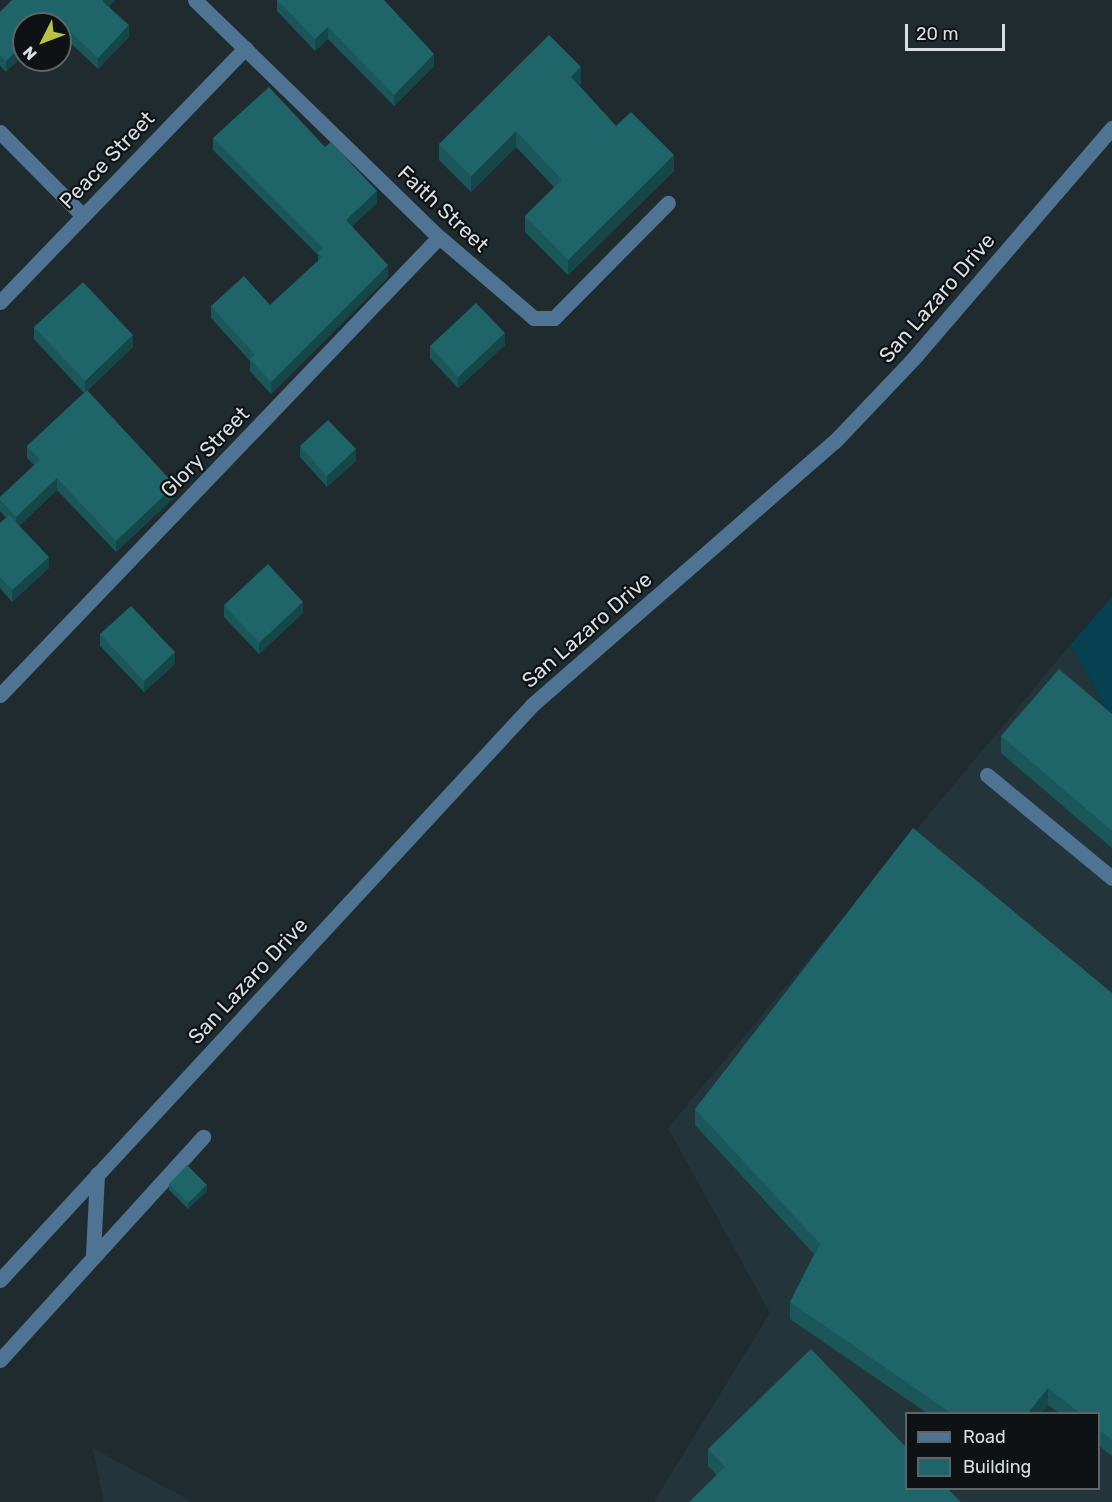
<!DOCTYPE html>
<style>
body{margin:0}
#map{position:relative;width:1112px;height:1502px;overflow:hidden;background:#202b2f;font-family:Rubik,sans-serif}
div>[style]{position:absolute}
.built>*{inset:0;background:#23353b}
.green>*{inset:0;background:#064051}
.minor>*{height:15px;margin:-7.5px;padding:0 7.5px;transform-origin:7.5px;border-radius:7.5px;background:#4f7393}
.wall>*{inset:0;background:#1a565a}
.shaded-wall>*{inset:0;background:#15464a}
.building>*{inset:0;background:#1e6469}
span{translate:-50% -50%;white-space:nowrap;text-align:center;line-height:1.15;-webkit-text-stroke:4.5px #0e1214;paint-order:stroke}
.street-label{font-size:21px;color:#d8dfe2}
.legend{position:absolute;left:905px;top:1412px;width:195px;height:78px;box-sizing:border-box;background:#0e1214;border:2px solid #5f6466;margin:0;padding:8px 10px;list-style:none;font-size:18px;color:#d8dfe2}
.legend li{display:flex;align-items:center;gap:12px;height:30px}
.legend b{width:30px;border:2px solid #5f6466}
.north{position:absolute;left:12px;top:12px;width:60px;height:60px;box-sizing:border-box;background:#0e1214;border:2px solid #5f6466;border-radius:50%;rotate:228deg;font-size:16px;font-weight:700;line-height:24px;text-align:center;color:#d8dfe2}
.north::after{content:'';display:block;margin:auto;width:21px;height:27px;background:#b8c147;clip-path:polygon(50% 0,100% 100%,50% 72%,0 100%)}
.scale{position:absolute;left:905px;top:24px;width:100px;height:27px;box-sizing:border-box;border:3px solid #d8dfe2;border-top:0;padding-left:8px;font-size:18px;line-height:21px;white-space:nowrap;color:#d8dfe2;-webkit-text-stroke:4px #0e1214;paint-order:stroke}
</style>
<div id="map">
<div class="built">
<i style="clip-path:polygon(evenodd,1071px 644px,1112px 721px,1112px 1502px,654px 1502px,770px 1313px,668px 1128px,1071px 644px,906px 1414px,1098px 1414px,1098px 1488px,906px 1488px,906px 1414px)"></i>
<i style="clip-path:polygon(93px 1448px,192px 1502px,104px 1502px)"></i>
</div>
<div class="green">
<i style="clip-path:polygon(1112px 597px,1112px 721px,1071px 644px)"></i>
</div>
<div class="minor">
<i style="left:195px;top:0;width:340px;rotate:44.2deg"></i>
<i style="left:439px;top:237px;width:125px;rotate:40.5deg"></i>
<i style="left:534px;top:318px;width:20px"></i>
<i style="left:554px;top:318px;width:162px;rotate:-45.3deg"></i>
<i style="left:0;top:132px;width:118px;rotate:45.3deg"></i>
<i style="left:0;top:302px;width:353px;rotate:-46deg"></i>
<i style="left:0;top:695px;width:634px;rotate:-46.21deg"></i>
<i style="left:987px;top:775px;width:162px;rotate:39.5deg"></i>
<i style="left:93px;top:1254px;width:80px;rotate:-87.1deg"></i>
<i style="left:0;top:1280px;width:783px;rotate:-47.22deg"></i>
<i style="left:532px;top:705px;width:402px;rotate:-41.1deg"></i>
<i style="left:835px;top:441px;width:113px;rotate:-46.4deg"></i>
<i style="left:913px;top:359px;width:305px;rotate:-49.3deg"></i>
<i style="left:0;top:1360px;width:302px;rotate:-47.7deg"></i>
</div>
<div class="wall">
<i style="clip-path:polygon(12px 0,115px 0,109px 6px,129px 37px,98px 69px,60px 33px,60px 24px,24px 24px,6px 72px,0 66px,0 12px)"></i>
<i style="clip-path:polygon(277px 0,384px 0,434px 66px,394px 106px,328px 39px,315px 51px,277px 11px)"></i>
<i style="clip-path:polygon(581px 83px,579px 85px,616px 126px,674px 171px,568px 275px,525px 232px,525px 216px,554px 187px,516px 147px,471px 192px,439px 160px,439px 144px)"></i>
<i style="clip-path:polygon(213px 138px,377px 203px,352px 226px,388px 277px,271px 394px,250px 371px,250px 361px,211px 318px,211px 306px,270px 305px,318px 261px,318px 255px,213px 150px)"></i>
<i style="clip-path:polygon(34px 327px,133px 347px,87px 391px,175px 497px,116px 552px,57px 490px,19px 526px,49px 568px,12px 602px,0 588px,0 523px,6px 518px,0 511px,0 497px,34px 465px,27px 458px,27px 446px,84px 393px,34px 339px)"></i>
<i style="clip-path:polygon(505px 345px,458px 388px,430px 358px,430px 346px)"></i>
<i style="clip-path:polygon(300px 446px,356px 461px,327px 487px,300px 457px)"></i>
<i style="clip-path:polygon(224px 605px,303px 613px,259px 654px,224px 617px)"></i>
<i style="clip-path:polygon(100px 634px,175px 664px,144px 692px,100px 646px)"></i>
<i style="clip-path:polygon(1112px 714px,1112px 848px,1001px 753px,1001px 736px)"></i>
<i style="clip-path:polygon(1112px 993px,1112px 1456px,1098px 1445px,1098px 1413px,1059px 1413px,1048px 1405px,1041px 1413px,927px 1413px,790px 1319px,790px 1302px,814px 1254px,695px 1125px,695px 1109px)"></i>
<i style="clip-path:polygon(169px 1184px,207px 1191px,188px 1209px,169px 1190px)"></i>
<i style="clip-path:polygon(708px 1449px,961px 1502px,717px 1475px,708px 1466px)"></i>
</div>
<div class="shaded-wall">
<i style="clip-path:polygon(103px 0,115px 0,102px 12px)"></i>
<i style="clip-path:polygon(54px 16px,54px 24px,45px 24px)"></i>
<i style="clip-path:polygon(129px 25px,129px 37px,98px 69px,98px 58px)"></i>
<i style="clip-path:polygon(328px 27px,328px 39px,315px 51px,315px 39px)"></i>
<i style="clip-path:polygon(24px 44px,24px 55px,6px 72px,6px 61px)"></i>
<i style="clip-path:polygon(434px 54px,434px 66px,394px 106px,394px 95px)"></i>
<i style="clip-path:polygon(581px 67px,581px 83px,571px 93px,571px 77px)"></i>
<i style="clip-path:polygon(516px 131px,516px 147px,471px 192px,471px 176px)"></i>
<i style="clip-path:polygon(674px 155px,674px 171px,568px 275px,568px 260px)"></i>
<i style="clip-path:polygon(377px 191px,377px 203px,346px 232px,346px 220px)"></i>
<i style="clip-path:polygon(388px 265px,388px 277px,271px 394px,271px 382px)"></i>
<i style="clip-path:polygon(505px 333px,505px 345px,458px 388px,458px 377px)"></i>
<i style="clip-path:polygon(133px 335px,133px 347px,85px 393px,85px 381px)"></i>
<i style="clip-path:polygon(356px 449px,356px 461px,327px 487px,327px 476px)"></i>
<i style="clip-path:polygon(57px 478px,57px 490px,16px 528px,16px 517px)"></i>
<i style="clip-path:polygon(175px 485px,175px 497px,116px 552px,116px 541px)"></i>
<i style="clip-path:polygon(49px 557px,49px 568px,12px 602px,12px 590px)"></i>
<i style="clip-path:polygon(303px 602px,303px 613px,259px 654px,259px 643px)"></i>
<i style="clip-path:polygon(175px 652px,175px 664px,144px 692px,144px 681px)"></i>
<i style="clip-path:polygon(207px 1185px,207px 1191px,188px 1209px,188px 1203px)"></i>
<i style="clip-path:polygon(1048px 1388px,1048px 1405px,1041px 1413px,1028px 1413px)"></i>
</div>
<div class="building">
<i style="clip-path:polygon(12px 0,103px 0,102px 1px,129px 25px,98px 58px,54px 16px,45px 24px,24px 24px,24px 44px,6px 61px,0 55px,0 12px)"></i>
<i style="clip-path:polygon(277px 0,384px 0,434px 54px,394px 95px,328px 27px,315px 39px)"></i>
<i style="clip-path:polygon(549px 35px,581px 67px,571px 77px,616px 126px,631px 112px,674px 155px,568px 260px,525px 216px,562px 180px,516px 131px,471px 176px,439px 144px)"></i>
<i style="clip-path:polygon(269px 87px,325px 147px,331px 142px,377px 191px,346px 220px,388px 265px,271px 382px,250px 359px,255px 355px,211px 306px,244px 276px,270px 305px,322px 257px,318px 253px,323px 248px,213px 138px)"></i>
<i style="clip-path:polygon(83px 282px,133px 335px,85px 381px,34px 327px)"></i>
<i style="clip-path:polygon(476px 303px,505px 333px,458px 377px,430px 346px)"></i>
<i style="clip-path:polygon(87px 390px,175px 485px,116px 541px,57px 478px,16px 517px,0 500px,0 497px,40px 460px,27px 446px)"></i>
<i style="clip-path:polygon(328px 420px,356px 449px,327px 476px,300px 446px)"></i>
<i style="clip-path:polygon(9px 515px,49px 557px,12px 590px,0 577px,0 523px)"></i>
<i style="clip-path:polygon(268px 564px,303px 602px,259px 643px,224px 605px)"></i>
<i style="clip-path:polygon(131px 606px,175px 652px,144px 681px,100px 634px)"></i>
<i style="clip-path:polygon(1059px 669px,1112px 714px,1112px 831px,1001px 736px)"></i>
<i style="clip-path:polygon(913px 828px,1112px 993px,1112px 1440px,1098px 1429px,1098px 1413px,1080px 1413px,1048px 1388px,1028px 1413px,951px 1413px,790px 1302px,820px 1244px,695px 1109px)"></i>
<i style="clip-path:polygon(187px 1165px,207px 1185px,188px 1203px,169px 1184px)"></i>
<i style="clip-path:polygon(811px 1349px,906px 1447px,906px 1488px,947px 1488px,961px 1502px,689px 1502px,725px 1467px,708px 1449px)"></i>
</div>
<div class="street-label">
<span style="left:107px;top:160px;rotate:-46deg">Peace Street</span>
<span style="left:443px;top:209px;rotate:43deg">Faith Street</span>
<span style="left:937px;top:298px;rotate:-49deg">San Lazaro Drive</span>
<span style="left:205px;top:452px;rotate:-46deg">Glory Street</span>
<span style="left:587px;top:630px;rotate:-41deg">San Lazaro Drive</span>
<span style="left:248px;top:981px;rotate:-47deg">San Lazaro Drive</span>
</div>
<ul class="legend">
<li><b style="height:8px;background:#4f7393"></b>Road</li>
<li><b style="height:16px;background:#1e6469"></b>Building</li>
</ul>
<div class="north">N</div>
<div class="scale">20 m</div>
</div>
